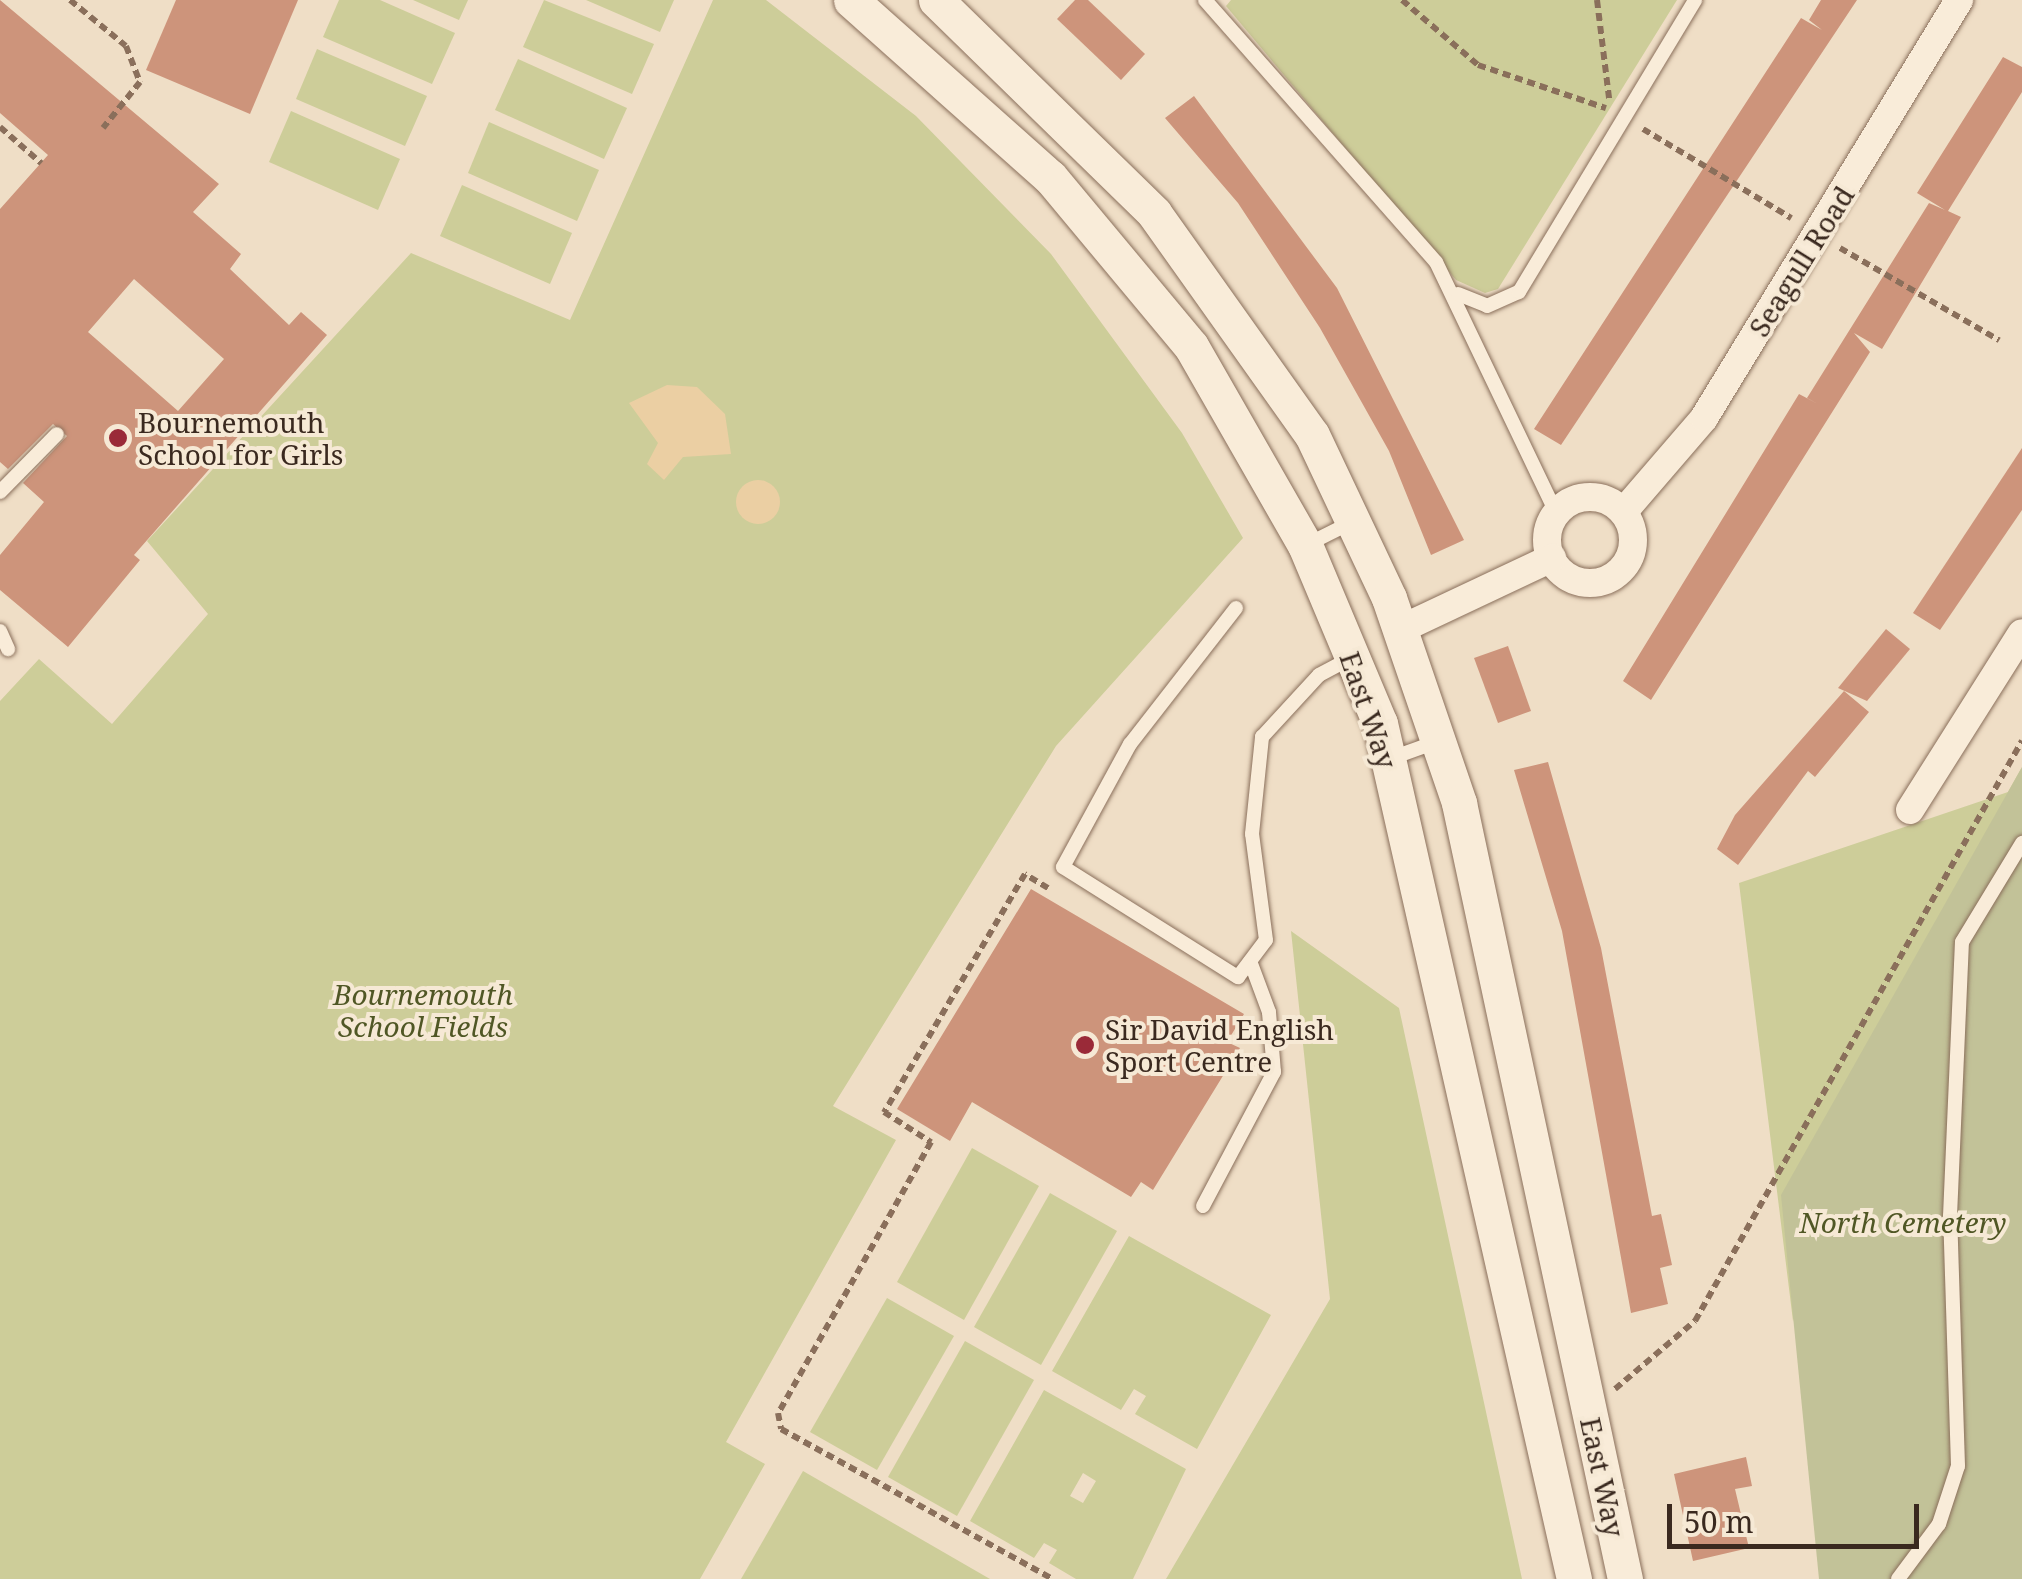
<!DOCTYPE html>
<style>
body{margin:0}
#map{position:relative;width:2022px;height:1579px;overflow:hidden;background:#efdec6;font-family:"Noto Serif",serif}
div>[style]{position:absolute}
.green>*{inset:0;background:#cdcd99}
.sand>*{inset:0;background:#ebcfa3}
.round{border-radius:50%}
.cemetery>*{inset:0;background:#c2c298}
.building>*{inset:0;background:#cd947b}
.path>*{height:6px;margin-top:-3px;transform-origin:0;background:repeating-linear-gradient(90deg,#8a6f5b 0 8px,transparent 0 13px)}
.roads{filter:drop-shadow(0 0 2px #8a6f5b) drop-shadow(0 0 2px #8a6f5b)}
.service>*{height:14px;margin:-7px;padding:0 7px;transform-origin:7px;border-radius:7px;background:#f9ecd9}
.minor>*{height:28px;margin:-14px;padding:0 14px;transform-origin:14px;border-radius:14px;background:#f9ecd9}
.minor>.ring{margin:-14px;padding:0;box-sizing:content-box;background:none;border:28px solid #f9ecd9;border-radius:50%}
.tertiary>*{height:35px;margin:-17.5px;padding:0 17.5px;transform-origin:17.5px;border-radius:17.5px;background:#f9ecd9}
.dots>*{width:28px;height:28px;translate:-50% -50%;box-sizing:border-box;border:5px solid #f6e9d5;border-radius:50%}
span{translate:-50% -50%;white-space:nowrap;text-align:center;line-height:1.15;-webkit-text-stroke:8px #f6e9d5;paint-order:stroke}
.street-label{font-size:28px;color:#3a291f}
.poi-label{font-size:28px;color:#3a291f}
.left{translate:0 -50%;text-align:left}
.park-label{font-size:28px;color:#505725;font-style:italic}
.scale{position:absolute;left:1667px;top:1504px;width:252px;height:45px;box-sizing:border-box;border:5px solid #3a291f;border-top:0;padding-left:12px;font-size:30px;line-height:35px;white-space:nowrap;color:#3a291f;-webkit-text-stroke:8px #f6e9d5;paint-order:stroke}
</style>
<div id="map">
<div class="green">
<i style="clip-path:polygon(339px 0,380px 0,455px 33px,432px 84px,323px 37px)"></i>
<i style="clip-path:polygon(413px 0,468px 0,459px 20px)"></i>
<i style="clip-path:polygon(544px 0,654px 44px,632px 94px,523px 47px)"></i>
<i style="clip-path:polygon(586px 0,674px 0,660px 32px)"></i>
<i style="clip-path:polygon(713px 0,766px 0,916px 116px,1051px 254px,1182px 433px,1243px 538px,1056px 746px,833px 1106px,896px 1140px,726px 1442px,765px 1464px,700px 1579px,0 1579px,0 701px,39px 659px,112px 724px,208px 614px,147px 541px,411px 253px,570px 320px)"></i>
<i style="clip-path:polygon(1231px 0,1677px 0,1498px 289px,1485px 293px,1456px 280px,1226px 6px)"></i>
<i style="clip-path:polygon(317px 49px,427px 96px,405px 146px,296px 99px)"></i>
<i style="clip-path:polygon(518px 59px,627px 108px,604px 159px,495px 110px)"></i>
<i style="clip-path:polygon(291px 111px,400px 159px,378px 210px,269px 162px)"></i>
<i style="clip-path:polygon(489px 122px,599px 170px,577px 221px,468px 173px)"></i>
<i style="clip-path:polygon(462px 185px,572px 233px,550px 284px,440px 236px)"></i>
<i style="clip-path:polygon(2022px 767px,1793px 1321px,1739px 883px,2008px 792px)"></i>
<i style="clip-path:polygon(1291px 931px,1399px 1008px,1522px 1579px,1166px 1579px,1330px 1299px)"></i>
<i style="clip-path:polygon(972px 1148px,1039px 1186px,964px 1320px,897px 1282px)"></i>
<i style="clip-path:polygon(1050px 1193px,1117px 1231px,1041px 1365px,974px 1327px)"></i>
<i style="clip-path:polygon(1129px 1236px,1271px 1315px,1197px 1449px,1135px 1414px,1146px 1396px,1134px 1389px,1121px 1410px,1052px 1371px)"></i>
<i style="clip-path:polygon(887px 1298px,954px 1336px,877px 1470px,810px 1432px)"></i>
<i style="clip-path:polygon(965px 1341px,1034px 1380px,957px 1516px,888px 1477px)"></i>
<i style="clip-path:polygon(evenodd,1044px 1390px,1186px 1469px,1133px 1579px,1076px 1579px,1049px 1563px,1057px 1550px,1044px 1543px,1034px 1558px,970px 1521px,1044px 1390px,1083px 1473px,1096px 1481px,1083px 1503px,1070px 1496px,1083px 1473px)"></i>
<i style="clip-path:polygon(803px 1471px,990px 1579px,741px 1579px)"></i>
</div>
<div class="sand">
<i style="clip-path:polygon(667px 385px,697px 387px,725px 414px,731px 454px,683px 457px,664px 480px,647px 464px,658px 443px,629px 403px)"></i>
<i class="round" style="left:736px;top:480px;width:44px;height:44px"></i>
</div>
<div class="cemetery">
<i style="clip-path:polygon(2022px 767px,2022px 1579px,1819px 1579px,1781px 1195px)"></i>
</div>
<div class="building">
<i style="clip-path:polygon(evenodd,0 0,219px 184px,193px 212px,241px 254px,230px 269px,289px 325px,301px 312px,327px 335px,134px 555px,140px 560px,68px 647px,0 590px,0 555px,44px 502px,23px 483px,67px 436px,53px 424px,8px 469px,0 462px,0 209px,48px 155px,0 113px,0 0,134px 279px,224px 359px,178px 411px,88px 332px,134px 279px)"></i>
<i style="clip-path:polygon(176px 0,298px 0,250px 114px,146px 70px)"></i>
<i style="clip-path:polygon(1075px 0,1088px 0,1145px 54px,1121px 80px,1057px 19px)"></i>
<i style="clip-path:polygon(1821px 0,1857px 0,1561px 445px,1534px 429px,1801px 18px,1822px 30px,1809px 20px)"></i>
<i style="clip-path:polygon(2003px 57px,2022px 67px,2022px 92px,1948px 211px,1961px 217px,1882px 349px,1854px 333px,1870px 352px,1651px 700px,1623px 681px,1799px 394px,1818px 404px,1807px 398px,1929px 203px,1945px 210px,1917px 193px)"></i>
<i style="clip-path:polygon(1194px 96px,1337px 288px,1464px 540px,1431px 555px,1389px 451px,1320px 328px,1238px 203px,1165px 118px)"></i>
<i style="clip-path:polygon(2022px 448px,2022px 510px,1940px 630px,1913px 613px)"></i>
<i style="clip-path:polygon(1886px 629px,1910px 649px,1867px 701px,1838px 688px)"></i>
<i style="clip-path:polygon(1508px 646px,1531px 711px,1498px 723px,1474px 658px)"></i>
<i style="clip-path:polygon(1844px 691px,1869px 712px,1815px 777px,1808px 771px,1738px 865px,1717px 849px,1735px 815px)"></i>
<i style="clip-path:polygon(1548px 762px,1601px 948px,1652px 1216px,1661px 1214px,1672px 1265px,1660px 1268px,1668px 1304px,1631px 1313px,1562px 931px,1514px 770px)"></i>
<i style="clip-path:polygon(1031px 889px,1244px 1014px,1227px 1042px,1240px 1048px,1153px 1190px,1141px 1182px,1131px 1197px,972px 1102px,950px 1141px,897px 1109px)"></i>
<i style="clip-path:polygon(1746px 1457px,1752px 1486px,1735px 1489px,1749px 1548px,1693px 1561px,1674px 1474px)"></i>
</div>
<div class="path">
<i style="left:70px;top:0;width:72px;rotate:39.4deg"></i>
<i style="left:126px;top:46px;width:39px;rotate:69deg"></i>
<i style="left:140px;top:82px;width:59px;rotate:128.8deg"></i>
<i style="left:1402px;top:0;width:100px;rotate:40.5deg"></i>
<i style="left:1478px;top:65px;width:135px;rotate:18.6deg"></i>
<i style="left:1597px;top:0;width:99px;rotate:83deg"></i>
<i style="left:0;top:127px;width:55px;rotate:41.3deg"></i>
<i style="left:1643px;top:129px;width:173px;rotate:31deg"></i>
<i style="left:1840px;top:248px;width:184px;rotate:30.1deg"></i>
<i style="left:1048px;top:888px;width:27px;rotate:-149deg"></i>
<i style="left:1025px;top:874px;width:277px;rotate:120.6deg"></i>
<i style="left:884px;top:1112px;width:56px;rotate:32.6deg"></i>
<i style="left:931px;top:1142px;width:311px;rotate:119.4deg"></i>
<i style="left:778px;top:1413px;width:16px;rotate:79deg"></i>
<i style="left:781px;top:1429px;width:311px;rotate:28.9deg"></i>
<i style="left:1615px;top:1389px;width:105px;rotate:-40.4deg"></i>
<i style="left:1695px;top:1321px;width:666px;rotate:-60.59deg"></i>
</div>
<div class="roads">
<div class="service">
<i style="left:1205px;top:0;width:349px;rotate:48.6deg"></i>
<i style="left:1436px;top:262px;width:278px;rotate:64.4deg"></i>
<i style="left:1458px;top:294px;width:31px;rotate:22deg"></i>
<i style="left:1487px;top:306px;width:35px;rotate:-24deg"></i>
<i style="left:1519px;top:292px;width:341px;rotate:-58.9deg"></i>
<i style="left:0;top:492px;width:81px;rotate:-45.5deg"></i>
<i style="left:1306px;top:545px;width:54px;rotate:-26.6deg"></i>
<i style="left:1236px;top:608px;width:172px;rotate:127.9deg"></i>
<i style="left:1130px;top:744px;width:140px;rotate:118.6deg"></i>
<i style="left:1063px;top:867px;width:207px;rotate:32.2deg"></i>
<i style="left:1238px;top:977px;width:46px;rotate:-52.9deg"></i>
<i style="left:1266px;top:940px;width:107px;rotate:-97.5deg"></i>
<i style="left:1252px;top:834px;width:98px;rotate:-84.1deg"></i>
<i style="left:1262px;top:737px;width:84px;rotate:-47.4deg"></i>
<i style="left:1319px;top:675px;width:36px;rotate:-28deg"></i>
<i style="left:0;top:631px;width:20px;rotate:66deg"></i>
<i style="left:1389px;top:759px;width:53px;rotate:-19.8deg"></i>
<i style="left:1203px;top:1206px;width:152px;rotate:-62.1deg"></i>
<i style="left:1274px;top:1072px;width:60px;rotate:-94.8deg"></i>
<i style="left:1269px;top:1012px;width:54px;rotate:-110.4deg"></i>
<i style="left:1898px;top:1579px;width:69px;rotate:-53.3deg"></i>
<i style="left:1939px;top:1524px;width:61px;rotate:-71.9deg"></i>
<i style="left:1958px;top:1466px;width:250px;rotate:-91.8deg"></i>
<i style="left:1950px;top:1216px;width:274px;rotate:-87.5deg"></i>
<i style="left:1962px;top:942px;width:116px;rotate:-58.8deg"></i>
</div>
<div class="minor">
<i class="ring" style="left:1547px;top:497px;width:58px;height:58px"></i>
<i style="left:1625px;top:510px;width:121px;rotate:-49.3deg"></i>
<i style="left:1704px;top:418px;width:490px;rotate:-58.6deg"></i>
<i style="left:1401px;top:629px;width:167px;rotate:-25.2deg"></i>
<i style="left:1910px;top:810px;width:209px;rotate:-57.7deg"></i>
</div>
<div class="tertiary">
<i style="left:851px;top:0;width:266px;rotate:41.7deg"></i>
<i style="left:1050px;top:177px;width:220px;rotate:50.2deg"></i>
<i style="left:1191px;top:346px;width:229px;rotate:60.2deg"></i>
<i style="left:1305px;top:545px;width:193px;rotate:67.2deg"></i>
<i style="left:1380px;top:723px;width:878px;rotate:77.23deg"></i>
<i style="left:936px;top:0;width:305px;rotate:44.3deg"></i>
<i style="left:1154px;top:213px;width:272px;rotate:54.6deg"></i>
<i style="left:1312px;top:435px;width:180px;rotate:64.7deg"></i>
<i style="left:1389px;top:598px;width:217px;rotate:71.1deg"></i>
<i style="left:1459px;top:803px;width:794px;rotate:77.93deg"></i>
</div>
</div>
<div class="dots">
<i style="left:118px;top:438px;background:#9a2a38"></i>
<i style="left:1085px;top:1045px;background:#9a2a38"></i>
</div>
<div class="street-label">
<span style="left:1801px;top:261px;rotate:-58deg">Seagull Road</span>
<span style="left:1369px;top:710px;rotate:71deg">East Way</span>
<span style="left:1603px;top:1477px;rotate:78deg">East Way</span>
</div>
<div class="poi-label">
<span class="left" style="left:138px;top:438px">Bournemouth<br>School for Girls</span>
<span class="left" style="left:1105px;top:1045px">Sir David English<br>Sport Centre</span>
</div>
<div class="park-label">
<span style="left:423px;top:1010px">Bournemouth<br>School Fields</span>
<span style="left:1903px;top:1222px">North Cemetery</span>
</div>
<div class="scale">50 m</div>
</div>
